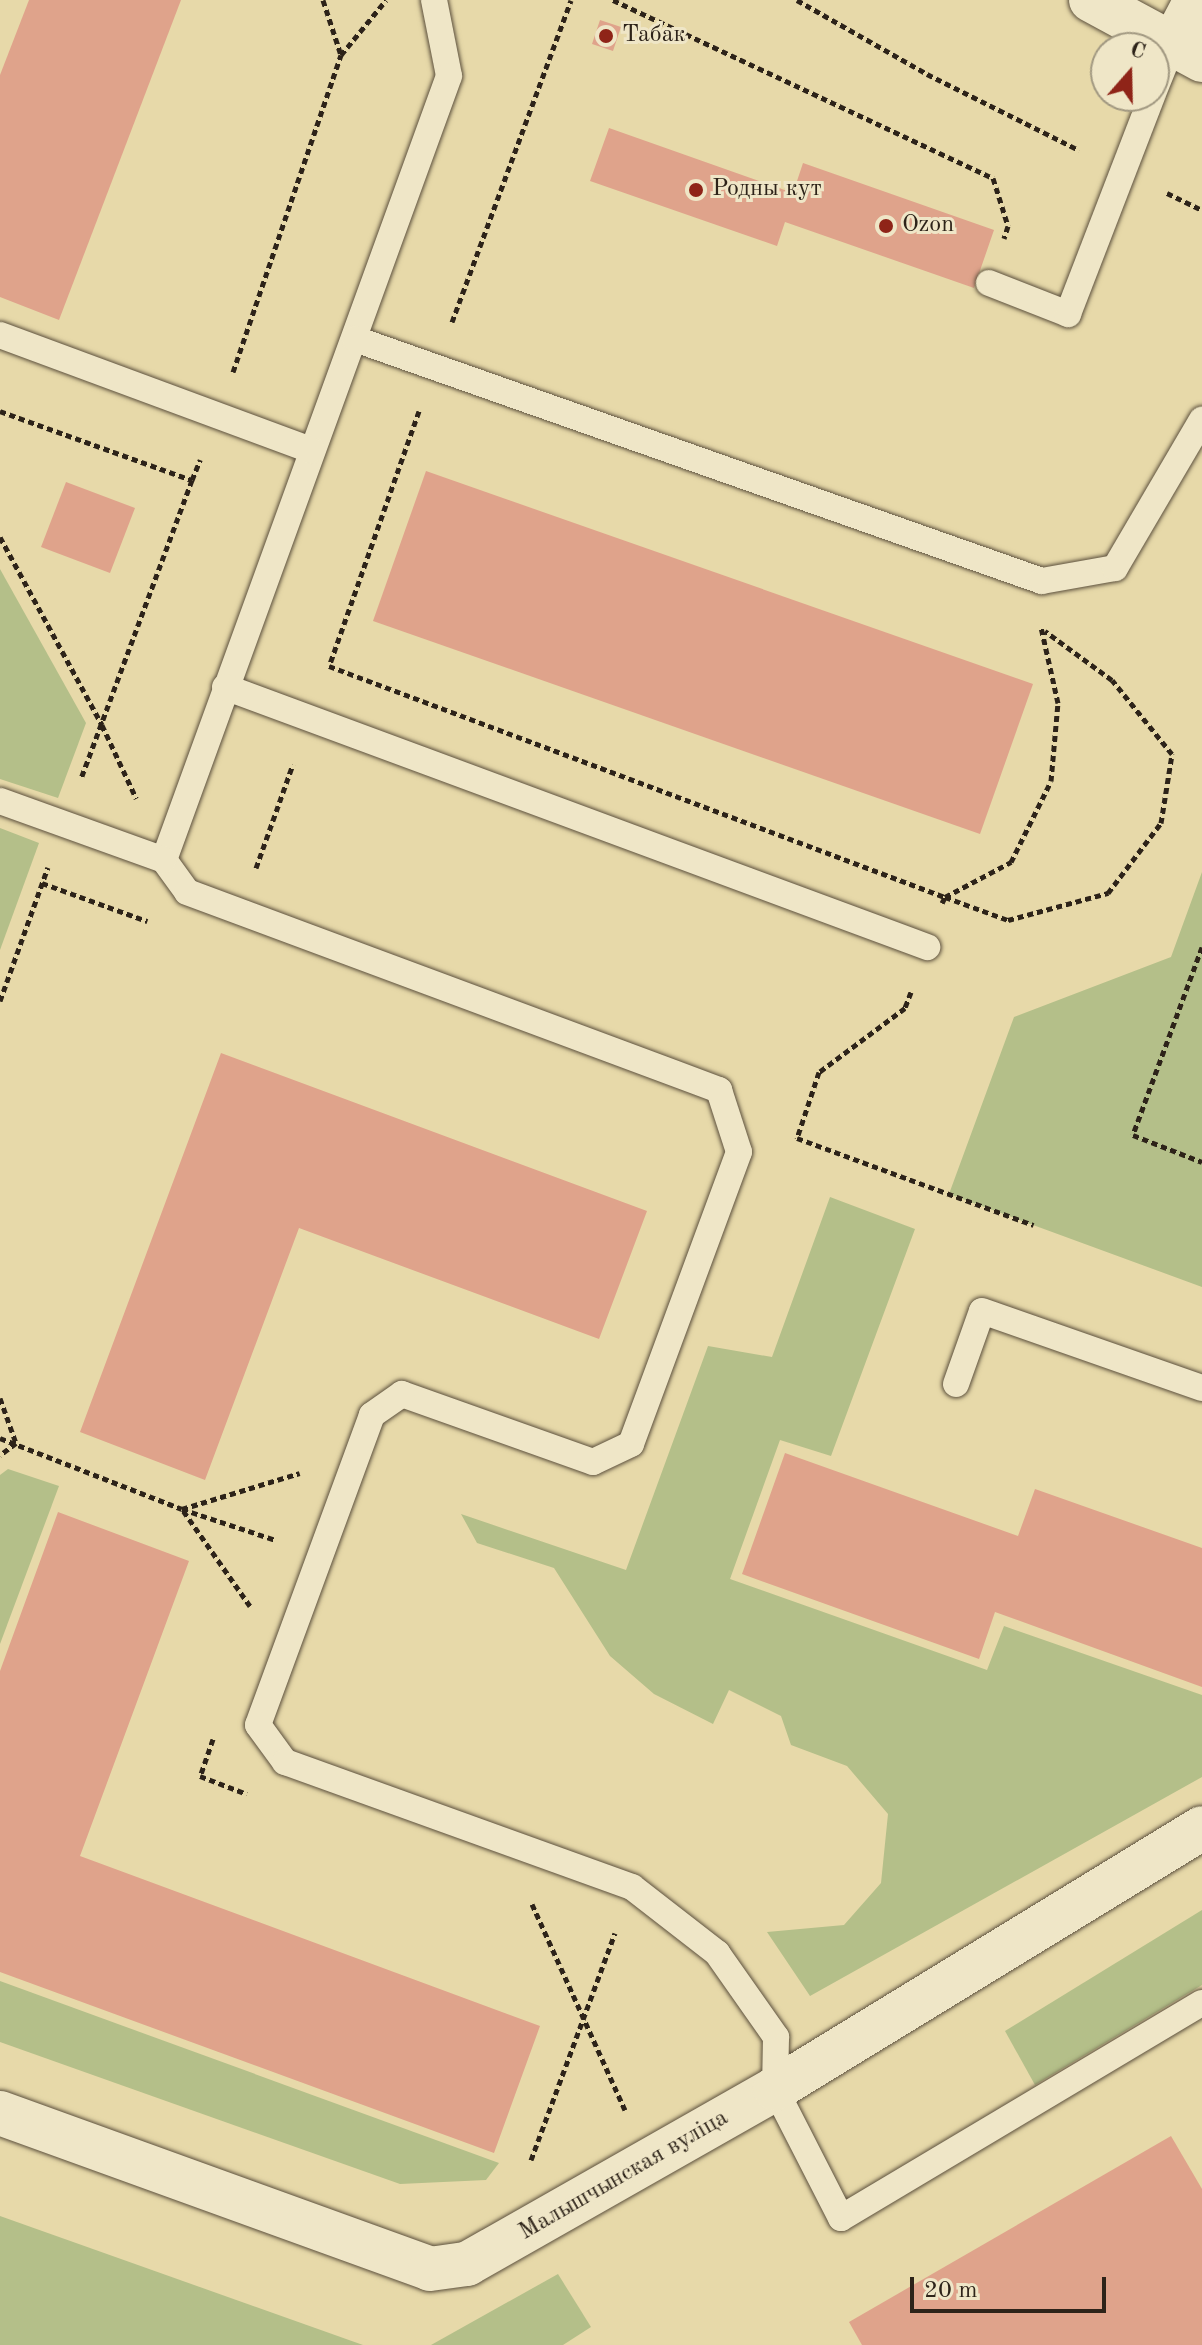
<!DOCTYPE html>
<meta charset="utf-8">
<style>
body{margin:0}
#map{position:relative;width:1202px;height:2345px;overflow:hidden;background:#e7d9a9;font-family:"Old Standard TT",serif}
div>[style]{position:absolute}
.green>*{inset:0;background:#b4bf89}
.building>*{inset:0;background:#dfa38b}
.path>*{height:5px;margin-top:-2.5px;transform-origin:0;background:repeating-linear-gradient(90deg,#2d2319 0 6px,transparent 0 10px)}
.roads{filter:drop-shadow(0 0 2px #5c503d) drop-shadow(0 0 2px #5c503d)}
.lane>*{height:26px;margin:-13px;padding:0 13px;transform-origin:13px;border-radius:13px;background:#efe6c7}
.street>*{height:44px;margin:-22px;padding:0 22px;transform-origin:22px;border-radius:22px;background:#efe6c7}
.secondary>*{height:44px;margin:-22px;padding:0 22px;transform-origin:22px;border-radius:22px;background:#efe6c7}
.dots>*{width:22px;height:22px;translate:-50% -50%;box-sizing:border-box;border:4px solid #efe6c7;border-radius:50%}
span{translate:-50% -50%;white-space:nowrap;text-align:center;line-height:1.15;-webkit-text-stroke:6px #efe6c7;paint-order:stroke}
.poi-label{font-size:24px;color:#2d2319}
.left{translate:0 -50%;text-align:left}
.street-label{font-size:24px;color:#2d2319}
.north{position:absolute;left:1090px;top:32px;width:80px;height:80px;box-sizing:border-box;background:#efe6c7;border:2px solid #a19881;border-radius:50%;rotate:20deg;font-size:22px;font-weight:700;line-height:32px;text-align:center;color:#2d2319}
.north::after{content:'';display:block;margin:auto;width:28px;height:36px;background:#8f2418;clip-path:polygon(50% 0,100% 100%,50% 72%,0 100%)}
.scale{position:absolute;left:910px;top:2277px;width:196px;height:36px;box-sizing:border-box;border:4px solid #2d2319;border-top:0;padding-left:10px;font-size:24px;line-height:28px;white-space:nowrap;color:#2d2319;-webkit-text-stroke:6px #efe6c7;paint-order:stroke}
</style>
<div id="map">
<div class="green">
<i style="clip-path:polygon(0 569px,86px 723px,58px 798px,0 779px)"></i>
<i style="clip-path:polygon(0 828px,39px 843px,0 950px)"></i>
<i style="clip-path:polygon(1202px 872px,1202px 1287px,949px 1194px,1014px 1017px,1171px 957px)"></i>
<i style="clip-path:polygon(830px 1197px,915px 1229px,831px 1456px,780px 1440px,730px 1579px,987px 1670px,1004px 1626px,1202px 1695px,1202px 1777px,810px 1996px,767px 1932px,844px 1925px,881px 1883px,888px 1814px,847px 1766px,791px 1745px,781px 1716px,729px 1690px,713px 1724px,654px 1694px,610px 1656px,554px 1568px,477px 1543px,461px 1514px,626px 1570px,708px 1346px,772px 1357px)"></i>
<i style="clip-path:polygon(8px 1469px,59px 1486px,0 1644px,0 1475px)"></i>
<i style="clip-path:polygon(1202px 1910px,1202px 1985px,1035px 2085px,1005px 2031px)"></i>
<i style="clip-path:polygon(0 1981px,499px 2163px,486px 2180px,400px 2184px,0 2042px)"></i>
<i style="clip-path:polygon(0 2216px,363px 2345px,0 2345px)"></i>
<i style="clip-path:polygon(558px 2274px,591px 2327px,563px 2345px,431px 2345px)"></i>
</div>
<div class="building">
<i style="clip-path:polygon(29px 0,181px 0,59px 320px,0 297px,0 75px)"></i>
<i style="clip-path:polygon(600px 20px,621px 27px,613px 51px,592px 44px)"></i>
<i style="clip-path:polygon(609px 128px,793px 193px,803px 163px,994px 230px,974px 288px,785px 222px,777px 246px,590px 181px)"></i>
<i style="clip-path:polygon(426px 471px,1033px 684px,980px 834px,373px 621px)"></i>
<i style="clip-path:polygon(66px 482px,135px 508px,110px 573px,41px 547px)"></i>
<i style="clip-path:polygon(221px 1053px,647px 1211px,599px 1339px,299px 1228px,205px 1480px,80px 1432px)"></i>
<i style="clip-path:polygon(785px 1453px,1018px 1536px,1035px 1489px,1202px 1548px,1202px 1687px,995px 1612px,979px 1659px,742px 1574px)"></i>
<i style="clip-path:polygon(58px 1512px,189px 1561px,80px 1856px,540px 2026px,494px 2153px,0 1972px,0 1671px)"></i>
<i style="clip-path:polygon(1171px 2136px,1202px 2189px,1202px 2345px,862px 2345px,849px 2322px)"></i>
</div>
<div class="path">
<i style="left:323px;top:0;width:58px;rotate:71.9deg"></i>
<i style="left:341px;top:55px;width:71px;rotate:-50.7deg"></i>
<i style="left:613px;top:0;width:420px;rotate:25.1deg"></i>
<i style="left:993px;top:178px;width:50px;rotate:72.6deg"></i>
<i style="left:1008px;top:226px;width:13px;rotate:108deg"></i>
<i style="left:797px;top:0;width:150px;rotate:29.6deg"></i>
<i style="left:927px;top:74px;width:170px;rotate:26.6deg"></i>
<i style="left:1167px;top:193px;width:39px;rotate:26deg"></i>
<i style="left:452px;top:322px;width:343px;rotate:-69.7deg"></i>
<i style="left:233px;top:372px;width:335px;rotate:-71.2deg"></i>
<i style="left:0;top:411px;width:204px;rotate:19.8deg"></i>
<i style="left:192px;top:480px;width:319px;rotate:110.4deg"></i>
<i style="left:419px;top:411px;width:270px;rotate:109.4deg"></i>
<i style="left:329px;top:666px;width:658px;rotate:20.56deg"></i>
<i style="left:945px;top:897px;width:75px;rotate:-27.9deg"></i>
<i style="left:1011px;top:862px;width:90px;rotate:-63.7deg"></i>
<i style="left:1051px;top:781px;width:78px;rotate:-84.9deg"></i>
<i style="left:1058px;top:703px;width:78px;rotate:-102.6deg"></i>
<i style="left:192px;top:480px;width:22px;rotate:-68deg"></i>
<i style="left:0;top:537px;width:214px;rotate:61.5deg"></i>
<i style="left:102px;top:725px;width:81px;rotate:65deg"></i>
<i style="left:256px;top:868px;width:110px;rotate:-70.4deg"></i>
<i style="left:42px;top:883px;width:112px;rotate:19.9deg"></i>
<i style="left:942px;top:903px;width:7px;rotate:-63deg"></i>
<i style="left:945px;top:897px;width:67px;rotate:20.1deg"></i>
<i style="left:1008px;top:920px;width:104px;rotate:-15.1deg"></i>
<i style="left:1108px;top:893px;width:88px;rotate:-52.9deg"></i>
<i style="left:1161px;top:823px;width:70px;rotate:-80.9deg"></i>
<i style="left:1172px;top:754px;width:95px;rotate:-129deg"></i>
<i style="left:1112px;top:680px;width:83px;rotate:-143.8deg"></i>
<i style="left:1202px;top:947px;width:200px;rotate:110.2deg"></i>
<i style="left:1133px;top:1135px;width:74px;rotate:21.4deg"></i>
<i style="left:911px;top:992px;width:17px;rotate:111deg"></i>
<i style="left:905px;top:1008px;width:107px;rotate:143.3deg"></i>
<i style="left:819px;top:1072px;width:70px;rotate:108.4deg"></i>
<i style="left:797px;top:1138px;width:252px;rotate:20.2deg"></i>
<i style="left:0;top:1001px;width:142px;rotate:-70.3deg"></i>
<i style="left:0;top:1398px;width:48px;rotate:70.4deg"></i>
<i style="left:16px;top:1443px;width:20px;rotate:143deg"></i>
<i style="left:0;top:1438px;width:195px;rotate:21.3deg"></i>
<i style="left:182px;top:1509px;width:99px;rotate:18.3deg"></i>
<i style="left:250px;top:1606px;width:118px;rotate:-125deg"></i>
<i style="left:182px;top:1509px;width:123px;rotate:-17deg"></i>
<i style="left:213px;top:1739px;width:39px;rotate:109deg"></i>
<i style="left:200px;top:1776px;width:50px;rotate:21deg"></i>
<i style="left:532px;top:1904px;width:226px;rotate:65.7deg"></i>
<i style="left:531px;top:2160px;width:242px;rotate:-69.7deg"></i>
</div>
<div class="roads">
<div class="lane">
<i style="left:434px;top:0;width:77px;rotate:78.8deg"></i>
<i style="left:449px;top:76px;width:834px;rotate:109.98deg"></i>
<i style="left:164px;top:860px;width:39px;rotate:54deg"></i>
<i style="left:187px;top:892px;width:568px;rotate:20.41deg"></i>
<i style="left:719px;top:1090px;width:65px;rotate:72.1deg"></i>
<i style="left:739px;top:1152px;width:311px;rotate:110.3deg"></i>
<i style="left:631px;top:1444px;width:42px;rotate:154.7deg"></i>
<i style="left:593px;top:1462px;width:203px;rotate:-160.4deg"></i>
<i style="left:402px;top:1394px;width:37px;rotate:145deg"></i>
<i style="left:372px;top:1415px;width:330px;rotate:110.2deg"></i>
<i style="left:258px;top:1725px;width:46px;rotate:53.9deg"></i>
<i style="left:285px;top:1762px;width:369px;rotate:19.8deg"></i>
<i style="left:632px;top:1887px;width:108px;rotate:37.8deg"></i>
<i style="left:717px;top:1953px;width:103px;rotate:54.9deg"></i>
<i style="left:776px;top:2037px;width:52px;rotate:91.1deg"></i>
<i style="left:775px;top:2089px;width:145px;rotate:62.9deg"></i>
<i style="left:841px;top:2218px;width:420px;rotate:-30.8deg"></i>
<i style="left:1154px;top:91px;width:51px;rotate:-68deg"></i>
<i style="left:989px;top:283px;width:85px;rotate:21.4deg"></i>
<i style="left:1068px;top:314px;width:234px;rotate:-68.9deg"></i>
<i style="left:0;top:335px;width:332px;rotate:20.3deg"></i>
<i style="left:355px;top:339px;width:728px;rotate:19.41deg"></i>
<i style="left:1042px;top:581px;width:74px;rotate:-10.1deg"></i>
<i style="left:1115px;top:568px;width:172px;rotate:-59.6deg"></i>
<i style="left:225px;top:687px;width:749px;rotate:20.32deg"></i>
<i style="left:0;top:801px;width:174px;rotate:19.8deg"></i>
<i style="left:956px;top:1384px;width:77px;rotate:-70.4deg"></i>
<i style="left:982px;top:1311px;width:233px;rotate:19.3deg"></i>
</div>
<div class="street">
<i style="left:0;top:2113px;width:457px;rotate:19.9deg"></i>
<i style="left:430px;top:2269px;width:37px;rotate:-8deg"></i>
<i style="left:467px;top:2264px;width:354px;rotate:-29.6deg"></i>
<i style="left:775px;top:2089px;width:500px;rotate:-31.43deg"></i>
</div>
<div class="secondary">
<i style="left:1091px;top:0;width:126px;rotate:28.4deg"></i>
<i style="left:1173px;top:44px;width:50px;rotate:-62.4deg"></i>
</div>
</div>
<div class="dots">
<i style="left:606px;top:36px;background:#8f2418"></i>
<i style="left:696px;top:190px;background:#8f2418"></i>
<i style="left:886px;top:226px;background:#8f2418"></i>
</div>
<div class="poi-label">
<span class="left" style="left:622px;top:36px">Табак</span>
<span class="left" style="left:712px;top:190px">Родны кут</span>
<span class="left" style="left:902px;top:226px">Ozon</span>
</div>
<div class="street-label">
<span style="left:624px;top:2176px;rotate:-30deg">Малышчынская вуліца</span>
</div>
<div class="north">С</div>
<div class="scale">20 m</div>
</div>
